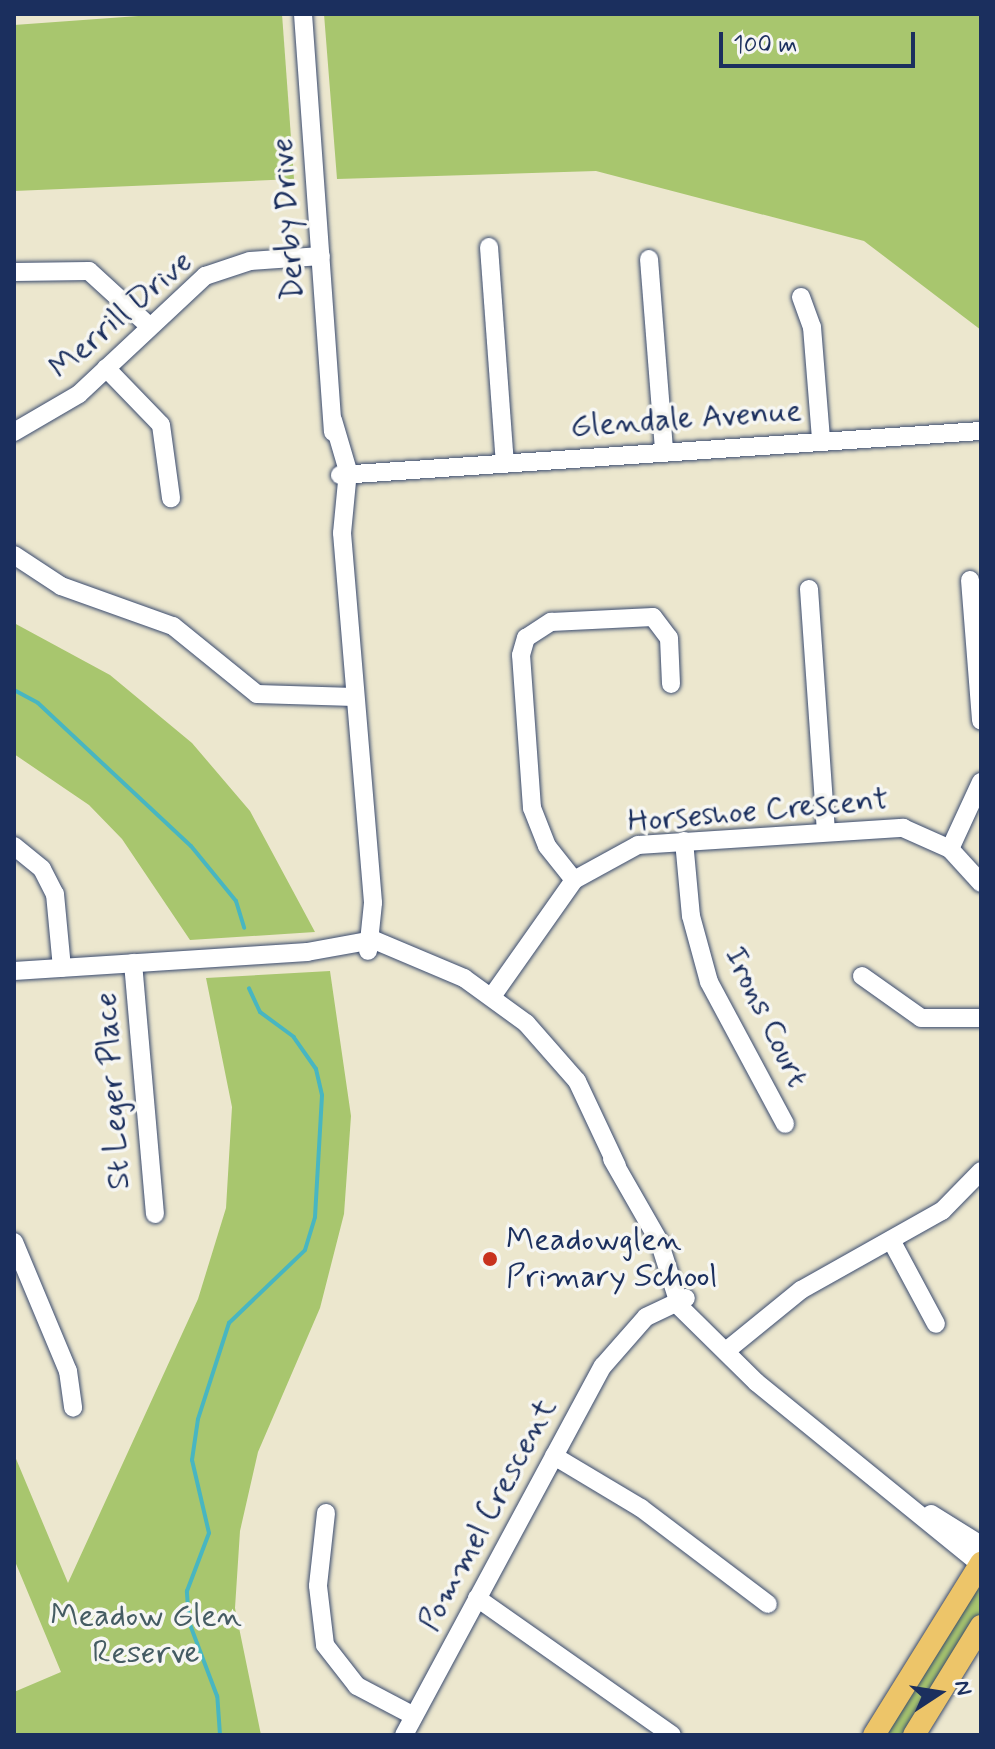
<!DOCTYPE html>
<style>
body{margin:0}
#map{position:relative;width:995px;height:1749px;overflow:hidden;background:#ece7ce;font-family:Mynerve,sans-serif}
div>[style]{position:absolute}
.green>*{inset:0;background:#a8c66e}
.stream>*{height:4px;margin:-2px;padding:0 2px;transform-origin:2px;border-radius:2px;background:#48b6c1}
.roads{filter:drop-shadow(0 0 2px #3a4b6f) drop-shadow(0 0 2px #3a4b6f)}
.minor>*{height:18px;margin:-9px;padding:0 9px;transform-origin:9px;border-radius:9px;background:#fff}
.major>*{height:22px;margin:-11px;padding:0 11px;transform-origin:11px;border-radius:11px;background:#edc569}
.dots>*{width:22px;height:22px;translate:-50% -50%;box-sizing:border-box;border:4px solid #f6f6f2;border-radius:50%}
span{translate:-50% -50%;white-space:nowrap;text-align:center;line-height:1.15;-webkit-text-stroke:7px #f6f6f2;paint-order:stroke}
.street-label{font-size:32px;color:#1b2f5e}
.poi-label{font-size:32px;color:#1b2f5e}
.left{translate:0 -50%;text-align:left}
.park-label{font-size:32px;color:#455c63}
.frame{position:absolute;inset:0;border:16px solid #1b2f5e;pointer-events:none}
.north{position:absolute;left:899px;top:1653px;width:80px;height:80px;-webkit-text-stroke:6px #f6f6f2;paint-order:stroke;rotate:78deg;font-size:22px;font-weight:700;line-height:32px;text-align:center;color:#1b2f5e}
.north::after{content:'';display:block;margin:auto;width:28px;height:36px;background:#1b2f5e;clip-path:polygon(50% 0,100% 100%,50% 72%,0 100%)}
.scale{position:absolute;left:719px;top:32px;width:196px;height:36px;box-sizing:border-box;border:4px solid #1b2f5e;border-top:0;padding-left:10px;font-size:24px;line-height:28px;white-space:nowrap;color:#1b2f5e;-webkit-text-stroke:6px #f6f6f2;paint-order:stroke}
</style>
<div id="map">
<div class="green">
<i style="clip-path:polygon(166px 14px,282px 14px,294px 179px,14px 191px,14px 25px)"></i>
<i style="clip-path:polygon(324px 14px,981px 14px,981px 330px,864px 241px,596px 171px,337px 179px)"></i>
<i style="clip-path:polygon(14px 623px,110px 675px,192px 743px,250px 811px,315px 932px,190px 940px,122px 839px,89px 805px,14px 754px)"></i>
<i style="clip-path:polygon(330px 971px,351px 1116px,344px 1214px,320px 1308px,258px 1452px,240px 1531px,235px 1608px,261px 1735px,14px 1735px,14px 1692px,61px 1672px,14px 1559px,14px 1454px,68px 1583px,198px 1299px,226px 1208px,232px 1107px,206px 978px)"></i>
<i style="clip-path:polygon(981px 1580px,981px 1618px,909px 1735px,878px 1735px)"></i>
</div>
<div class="stream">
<i style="left:14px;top:690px;width:27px;rotate:28deg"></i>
<i style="left:38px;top:703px;width:209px;rotate:43.1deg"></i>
<i style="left:191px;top:846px;width:71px;rotate:50.7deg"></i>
<i style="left:236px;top:901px;width:28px;rotate:73deg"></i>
<i style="left:220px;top:1735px;width:39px;rotate:-94deg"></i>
<i style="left:217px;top:1696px;width:79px;rotate:-110.7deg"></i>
<i style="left:189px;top:1622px;width:31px;rotate:-94deg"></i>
<i style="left:187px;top:1591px;width:62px;rotate:-69.2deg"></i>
<i style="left:209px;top:1533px;width:75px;rotate:-103.1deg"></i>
<i style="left:192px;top:1460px;width:41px;rotate:-81.7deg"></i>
<i style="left:198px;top:1419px;width:101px;rotate:-72.1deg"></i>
<i style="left:229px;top:1323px;width:105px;rotate:-43.8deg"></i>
<i style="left:305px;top:1250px;width:34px;rotate:-73deg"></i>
<i style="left:315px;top:1217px;width:122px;rotate:-86.7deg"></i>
<i style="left:322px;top:1095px;width:27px;rotate:-103deg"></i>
<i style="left:316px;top:1069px;width:39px;rotate:-125deg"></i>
<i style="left:294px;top:1037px;width:42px;rotate:-143.7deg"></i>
<i style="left:260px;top:1012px;width:26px;rotate:-115deg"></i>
</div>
<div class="roads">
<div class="minor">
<i style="left:303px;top:14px;width:419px;rotate:85.9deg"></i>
<i style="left:489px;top:247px;width:217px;rotate:85.8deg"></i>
<i style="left:649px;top:259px;width:193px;rotate:85.5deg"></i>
<i style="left:14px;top:272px;width:75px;rotate:-0.8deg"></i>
<i style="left:89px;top:271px;width:81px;rotate:42.5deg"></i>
<i style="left:801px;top:297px;width:32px;rotate:70deg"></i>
<i style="left:812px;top:327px;width:112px;rotate:85.4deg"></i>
<i style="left:106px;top:368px;width:79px;rotate:46deg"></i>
<i style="left:161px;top:425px;width:74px;rotate:82.2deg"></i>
<i style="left:333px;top:420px;width:53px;rotate:73.6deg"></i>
<i style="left:348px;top:471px;width:62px;rotate:95.5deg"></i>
<i style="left:342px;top:533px;width:371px;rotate:85.2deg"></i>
<i style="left:373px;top:903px;width:48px;rotate:95.9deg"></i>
<i style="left:14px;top:432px;width:75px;rotate:-30.3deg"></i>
<i style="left:79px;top:394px;width:173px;rotate:-43.1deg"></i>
<i style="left:205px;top:276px;width:47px;rotate:-18.4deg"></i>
<i style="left:250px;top:261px;width:71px;rotate:-4deg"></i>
<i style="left:340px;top:475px;width:643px;rotate:-3.93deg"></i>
<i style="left:14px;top:555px;width:56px;rotate:33.4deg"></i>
<i style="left:61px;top:586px;width:119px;rotate:19.7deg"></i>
<i style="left:173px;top:626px;width:108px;rotate:39deg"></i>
<i style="left:257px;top:694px;width:97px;rotate:1.8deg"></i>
<i style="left:970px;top:580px;width:141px;rotate:85.5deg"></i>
<i style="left:809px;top:589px;width:242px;rotate:86deg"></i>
<i style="left:684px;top:841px;width:75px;rotate:84.7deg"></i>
<i style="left:691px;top:916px;width:68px;rotate:74.7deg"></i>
<i style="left:709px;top:982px;width:161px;rotate:61.8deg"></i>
<i style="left:14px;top:846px;width:36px;rotate:39deg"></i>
<i style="left:42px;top:869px;width:28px;rotate:63deg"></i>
<i style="left:55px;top:894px;width:74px;rotate:84.6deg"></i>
<i style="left:950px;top:849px;width:74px;rotate:-65.2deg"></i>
<i style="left:574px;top:880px;width:43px;rotate:-128.5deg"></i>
<i style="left:547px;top:846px;width:41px;rotate:-111.5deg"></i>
<i style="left:532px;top:808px;width:153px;rotate:-94.1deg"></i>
<i style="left:521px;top:655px;width:18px;rotate:-74deg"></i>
<i style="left:526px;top:638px;width:30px;rotate:-33deg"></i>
<i style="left:551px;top:622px;width:102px;rotate:-2.8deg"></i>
<i style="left:653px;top:617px;width:26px;rotate:53deg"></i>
<i style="left:669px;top:638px;width:46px;rotate:87.5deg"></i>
<i style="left:133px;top:963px;width:252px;rotate:85deg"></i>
<i style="left:14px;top:971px;width:294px;rotate:-3.7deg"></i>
<i style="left:307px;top:952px;width:68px;rotate:-10.2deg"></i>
<i style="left:374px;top:940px;width:98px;rotate:22.9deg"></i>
<i style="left:464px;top:978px;width:77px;rotate:36deg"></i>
<i style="left:526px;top:1023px;width:77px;rotate:48.7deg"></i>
<i style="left:577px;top:1081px;width:94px;rotate:64.8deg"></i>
<i style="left:862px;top:976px;width:72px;rotate:35.4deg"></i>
<i style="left:921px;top:1018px;width:60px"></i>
<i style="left:493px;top:995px;width:141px;rotate:-54.8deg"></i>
<i style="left:574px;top:880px;width:73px;rotate:-28.7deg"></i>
<i style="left:638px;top:845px;width:266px;rotate:-3.7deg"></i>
<i style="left:903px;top:828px;width:51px;rotate:24.1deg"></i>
<i style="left:950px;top:849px;width:46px;rotate:47.6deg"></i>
<i style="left:612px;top:1159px;width:95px;rotate:60.2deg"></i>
<i style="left:659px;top:1241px;width:69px;rotate:72.3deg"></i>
<i style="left:680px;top:1307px;width:107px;rotate:44.6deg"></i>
<i style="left:756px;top:1382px;width:289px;rotate:39.1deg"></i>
<i style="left:891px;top:1240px;width:95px;rotate:61.8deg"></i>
<i style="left:14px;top:1242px;width:140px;rotate:67.3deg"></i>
<i style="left:68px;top:1371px;width:37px;rotate:82deg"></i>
<i style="left:726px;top:1351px;width:97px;rotate:-39.1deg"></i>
<i style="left:801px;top:1290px;width:162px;rotate:-29.3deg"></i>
<i style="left:942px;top:1211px;width:56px;rotate:-45.7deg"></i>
<i style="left:554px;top:1456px;width:101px;rotate:30.9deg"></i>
<i style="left:641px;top:1508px;width:159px;rotate:37.1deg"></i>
<i style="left:326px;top:1513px;width:73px;rotate:96.3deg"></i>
<i style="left:318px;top:1586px;width:59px;rotate:83.2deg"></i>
<i style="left:325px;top:1645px;width:52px;rotate:52deg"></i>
<i style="left:357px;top:1686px;width:64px;rotate:27.8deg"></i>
<i style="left:931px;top:1514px;width:59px;rotate:31.8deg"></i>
<i style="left:477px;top:1598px;width:238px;rotate:35.1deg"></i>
<i style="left:404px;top:1735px;width:419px;rotate:-61.7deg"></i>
<i style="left:603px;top:1366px;width:65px;rotate:-48.7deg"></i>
<i style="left:646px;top:1317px;width:44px;rotate:-25.4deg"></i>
</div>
<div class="major">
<i style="left:874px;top:1735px;width:203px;rotate:-58.1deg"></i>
<i style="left:914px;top:1735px;width:128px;rotate:-58.4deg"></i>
</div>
</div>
<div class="dots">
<i style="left:490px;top:1259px;background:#c8321e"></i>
</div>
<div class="street-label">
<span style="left:288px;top:219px;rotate:-94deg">Derby Drive</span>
<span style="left:121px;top:315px;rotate:-41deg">Merrill Drive</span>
<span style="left:686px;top:419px;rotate:-4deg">Glendale Avenue</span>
<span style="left:758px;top:811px;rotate:-5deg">Horseshoe Crescent</span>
<span style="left:766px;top:1017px;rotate:64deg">Irons Court</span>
<span style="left:113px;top:1091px;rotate:-94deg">St Leger Place</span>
<span style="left:488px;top:1515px;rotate:-62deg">Pommel Crescent</span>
</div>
<div class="poi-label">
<span class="left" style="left:506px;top:1259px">Meadowglen<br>Primary School</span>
</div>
<div class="park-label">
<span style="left:146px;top:1635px">Meadow Glen<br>Reserve</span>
</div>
<div class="frame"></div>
<div class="north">N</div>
<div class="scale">100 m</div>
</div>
